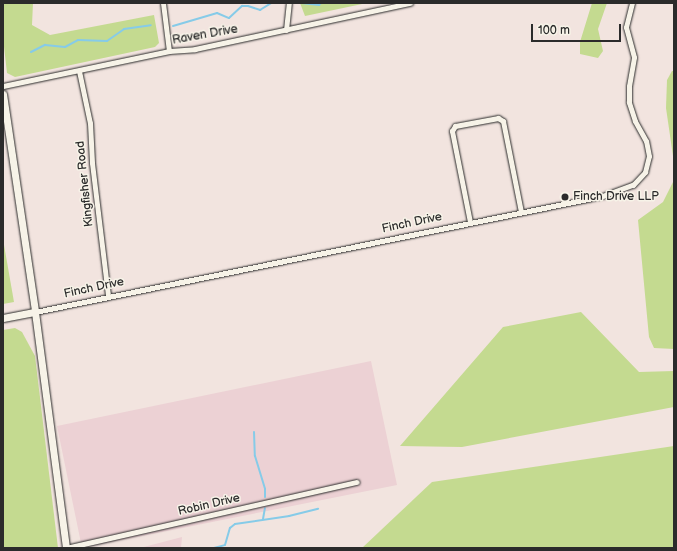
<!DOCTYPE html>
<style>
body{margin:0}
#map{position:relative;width:677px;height:551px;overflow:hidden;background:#f2e4df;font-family:"Balsamiq Sans",sans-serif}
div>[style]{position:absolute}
.built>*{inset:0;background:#ecd1d4}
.green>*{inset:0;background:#c4da90}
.stream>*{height:2px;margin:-1px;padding:0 1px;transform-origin:1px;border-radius:1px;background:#86cbe8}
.roads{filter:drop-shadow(0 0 1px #2b2b2b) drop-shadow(0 0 1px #2b2b2b)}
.street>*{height:5px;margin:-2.5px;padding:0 2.5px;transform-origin:2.5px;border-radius:2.5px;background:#f7f3e8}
.secondary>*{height:7px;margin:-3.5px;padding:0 3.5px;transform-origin:3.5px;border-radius:3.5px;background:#f7f3e8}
.dots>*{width:11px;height:11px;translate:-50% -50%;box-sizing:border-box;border:2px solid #f7f3e8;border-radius:50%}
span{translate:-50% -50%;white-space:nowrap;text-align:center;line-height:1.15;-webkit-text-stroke:3px #f7f3e8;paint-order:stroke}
.street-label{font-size:12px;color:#2b2b2b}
.poi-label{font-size:12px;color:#2b2b2b}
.left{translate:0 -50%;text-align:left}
.frame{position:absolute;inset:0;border:4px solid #2b2b2b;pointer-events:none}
.scale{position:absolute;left:531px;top:24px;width:90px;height:18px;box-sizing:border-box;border:2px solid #2b2b2b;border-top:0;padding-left:5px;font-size:12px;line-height:14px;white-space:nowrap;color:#2b2b2b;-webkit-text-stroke:3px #f7f3e8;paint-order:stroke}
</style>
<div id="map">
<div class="built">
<i style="clip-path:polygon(371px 361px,397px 485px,82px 548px,57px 426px)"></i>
<i style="clip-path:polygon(182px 537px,181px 548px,140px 548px)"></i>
</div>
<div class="green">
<i style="clip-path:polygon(3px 3px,33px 3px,32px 25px,50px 35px,154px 15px,159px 43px,155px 47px,15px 77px,7px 73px,3px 38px)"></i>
<i style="clip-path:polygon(300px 3px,367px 3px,305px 16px)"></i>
<i style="clip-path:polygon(592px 3px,607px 3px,598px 29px,603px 51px,598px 58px,580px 54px,580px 42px)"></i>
<i style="clip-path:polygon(672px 71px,674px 71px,674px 163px,666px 108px,667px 80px)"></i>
<i style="clip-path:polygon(674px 180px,674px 349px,654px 348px,649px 337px,638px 220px,663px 202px)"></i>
<i style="clip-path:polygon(3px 239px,14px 302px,3px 304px)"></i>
<i style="clip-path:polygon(581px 312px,639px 372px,674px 371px,674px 407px,462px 447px,400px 446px,503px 327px)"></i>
<i style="clip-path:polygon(15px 328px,22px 332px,35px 356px,58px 548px,3px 548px,3px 330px)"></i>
<i style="clip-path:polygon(674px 446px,674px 548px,362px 548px,432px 482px)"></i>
</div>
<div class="stream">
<i style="left:302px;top:3px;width:17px;rotate:7deg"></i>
<i style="left:319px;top:5px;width:3px;rotate:-45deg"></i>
<i style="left:173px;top:26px;width:46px;rotate:-16.5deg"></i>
<i style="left:217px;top:13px;width:13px;rotate:23deg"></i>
<i style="left:229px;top:18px;width:18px;rotate:-43deg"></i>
<i style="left:242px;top:6px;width:6px"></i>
<i style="left:248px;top:6px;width:13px;rotate:18deg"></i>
<i style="left:260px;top:10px;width:13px;rotate:-32deg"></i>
<i style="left:31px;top:52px;width:16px;rotate:-27deg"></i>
<i style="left:45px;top:45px;width:20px;rotate:6deg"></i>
<i style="left:65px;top:47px;width:15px;rotate:-28deg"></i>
<i style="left:78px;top:40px;width:29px;rotate:2deg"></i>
<i style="left:107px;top:41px;width:21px;rotate:-35deg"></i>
<i style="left:124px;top:29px;width:27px;rotate:-8deg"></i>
<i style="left:254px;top:432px;width:24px;rotate:88deg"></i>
<i style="left:255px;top:456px;width:34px;rotate:73deg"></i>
<i style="left:265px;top:489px;width:8px;rotate:90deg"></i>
<i style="left:263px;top:519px;width:11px;rotate:-80deg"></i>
<i style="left:214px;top:548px;width:11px;rotate:-15deg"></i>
<i style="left:225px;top:545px;width:18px;rotate:-74deg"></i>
<i style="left:230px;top:528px;width:6px;rotate:-39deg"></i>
<i style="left:235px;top:524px;width:55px;rotate:-8.4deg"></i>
<i style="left:289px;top:516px;width:30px;rotate:-14deg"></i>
</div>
<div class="roads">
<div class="street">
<i style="left:163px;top:3px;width:48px;rotate:82.9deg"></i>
<i style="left:286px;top:30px;width:27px;rotate:-84deg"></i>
<i style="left:79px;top:71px;width:53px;rotate:78.1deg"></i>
<i style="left:90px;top:123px;width:40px;rotate:87.1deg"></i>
<i style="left:92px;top:163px;width:134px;rotate:83.1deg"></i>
<i style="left:3px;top:86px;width:170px;rotate:-11.9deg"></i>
<i style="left:169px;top:51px;width:26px;rotate:-4deg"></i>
<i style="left:195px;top:49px;width:220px;rotate:-12.1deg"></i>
<i style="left:470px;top:222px;width:93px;rotate:-101.2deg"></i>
<i style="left:452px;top:131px;width:6px;rotate:-59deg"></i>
<i style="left:455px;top:126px;width:44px;rotate:-10.5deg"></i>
<i style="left:498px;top:118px;width:6px;rotate:31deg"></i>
<i style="left:503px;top:121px;width:93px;rotate:78.8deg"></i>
<i style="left:35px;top:312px;width:579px;rotate:-11.56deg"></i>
<i style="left:602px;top:196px;width:33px;rotate:-20deg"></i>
<i style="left:633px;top:185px;width:18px;rotate:-47deg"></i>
<i style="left:645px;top:172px;width:16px;rotate:-76deg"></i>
<i style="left:649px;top:156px;width:15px;rotate:-101deg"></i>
<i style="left:646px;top:141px;width:23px;rotate:-119deg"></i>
<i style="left:635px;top:121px;width:20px;rotate:-108deg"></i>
<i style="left:629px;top:102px;width:16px;rotate:-90deg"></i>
<i style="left:629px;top:86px;width:29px;rotate:-80deg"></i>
<i style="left:634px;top:57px;width:31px;rotate:-105deg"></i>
<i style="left:626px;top:27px;width:25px;rotate:-76deg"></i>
<i style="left:66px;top:548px;width:298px;rotate:-12.8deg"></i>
</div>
<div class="secondary">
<i style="left:3px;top:94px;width:220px;rotate:81.6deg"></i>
<i style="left:35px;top:312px;width:238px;rotate:82.5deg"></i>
<i style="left:3px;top:318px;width:33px;rotate:-11deg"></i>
</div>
</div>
<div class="dots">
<i style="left:565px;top:197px;background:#2b2b2b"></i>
</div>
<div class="street-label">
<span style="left:205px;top:35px;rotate:-10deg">Raven Drive</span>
<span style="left:85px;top:184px;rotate:-96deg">Kingfisher Road</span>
<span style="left:412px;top:223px;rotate:-12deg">Finch Drive</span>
<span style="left:94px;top:288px;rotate:-12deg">Finch Drive</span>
<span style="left:209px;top:505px;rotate:-13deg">Robin Drive</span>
</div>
<div class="poi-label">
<span class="left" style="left:573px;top:197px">Finch Drive LLP</span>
</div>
<div class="frame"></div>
<div class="scale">100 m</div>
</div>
